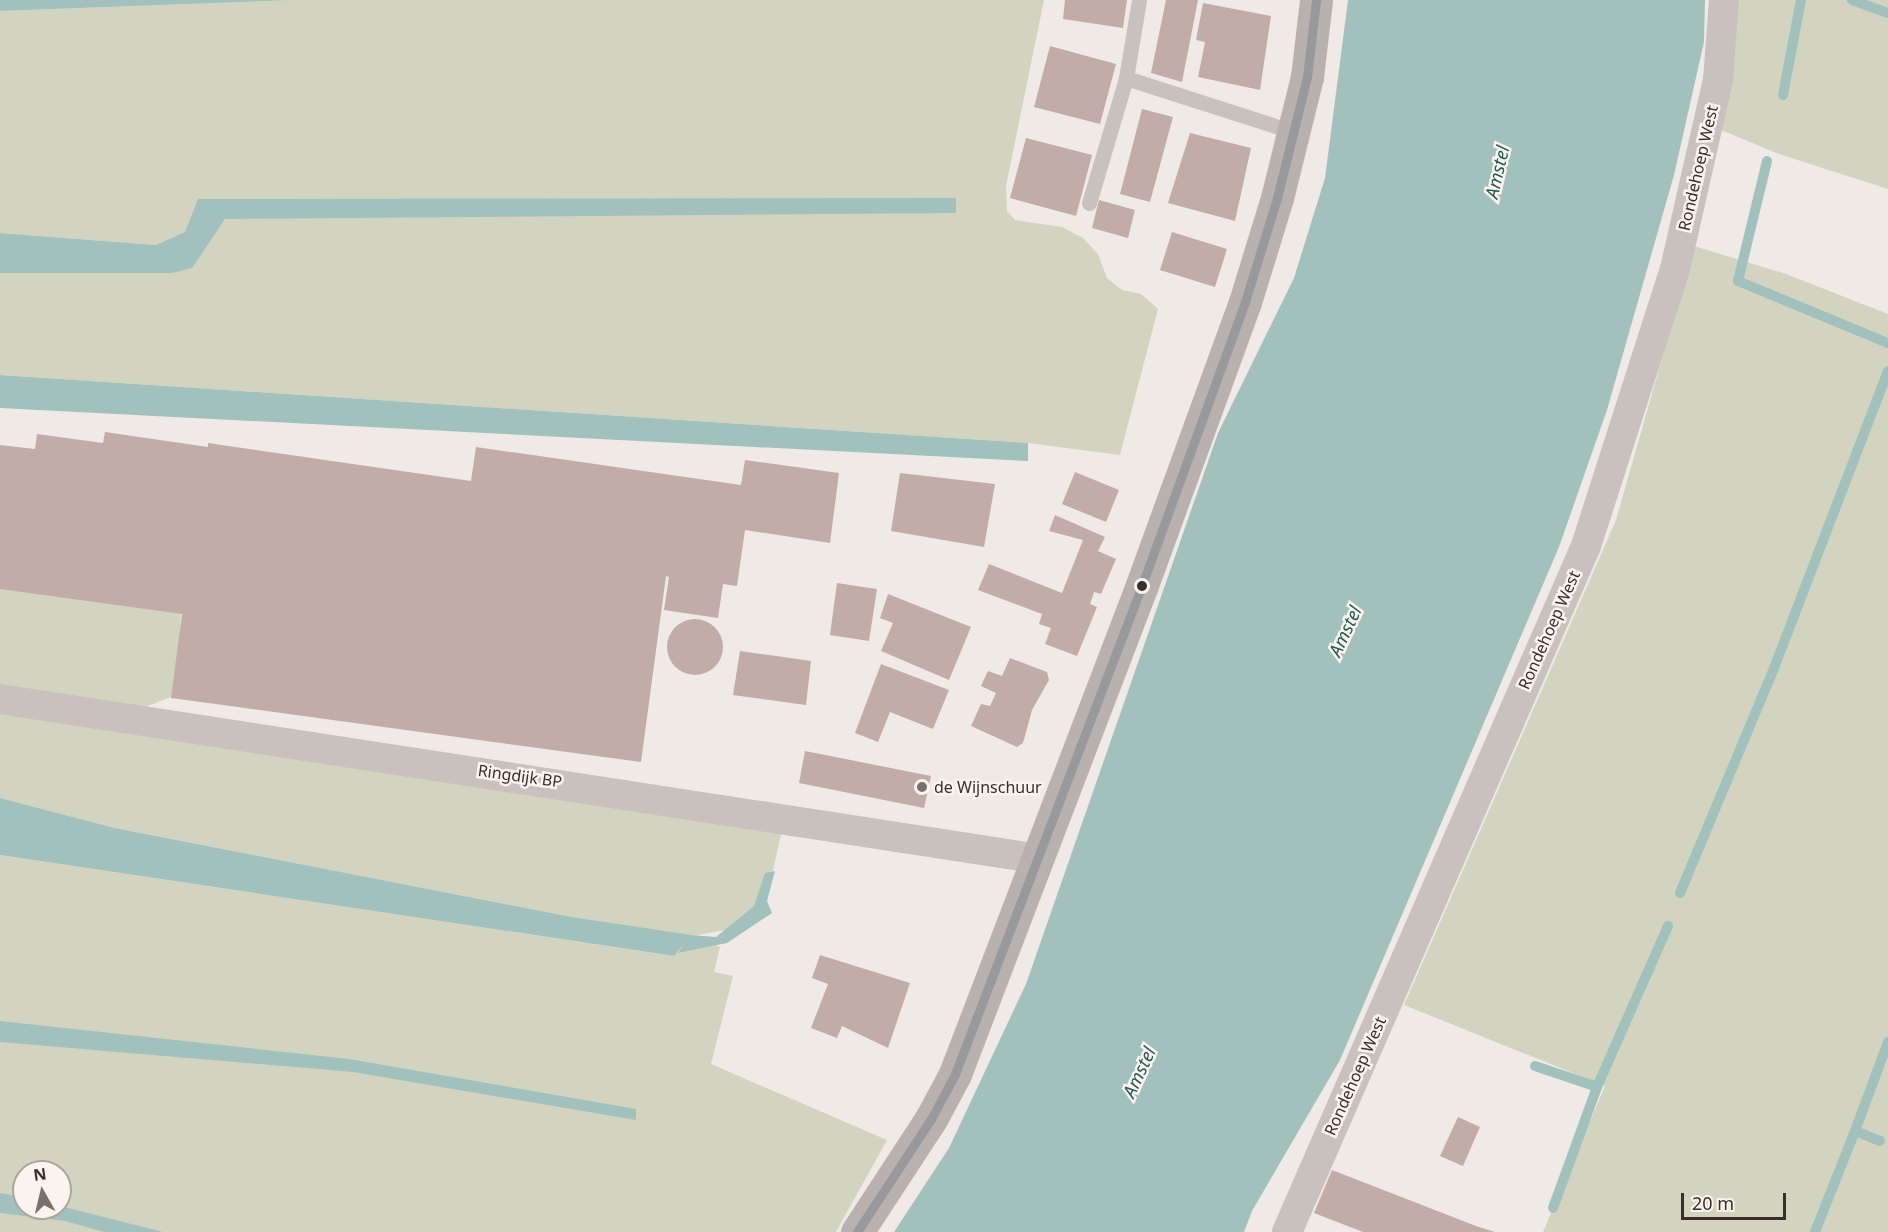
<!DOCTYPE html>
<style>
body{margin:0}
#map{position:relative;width:1888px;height:1232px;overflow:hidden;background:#efeae6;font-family:"Noto Sans",sans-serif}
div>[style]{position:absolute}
.green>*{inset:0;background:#d2d4c0}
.water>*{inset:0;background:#a2c1bd}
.stream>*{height:10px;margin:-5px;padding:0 5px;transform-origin:5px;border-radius:5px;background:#a2c1bd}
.building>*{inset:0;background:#c2aca8}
.round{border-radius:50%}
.lane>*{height:15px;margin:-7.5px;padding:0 7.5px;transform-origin:7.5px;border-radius:7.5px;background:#c8c1be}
.street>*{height:30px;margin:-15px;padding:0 15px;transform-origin:15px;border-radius:15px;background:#c8c1be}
.secondary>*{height:33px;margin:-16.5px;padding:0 16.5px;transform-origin:16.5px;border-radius:16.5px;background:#b9b1ae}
.bus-1>*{height:9px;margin:-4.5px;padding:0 4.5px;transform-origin:4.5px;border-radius:4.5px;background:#98999d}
.dots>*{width:16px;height:16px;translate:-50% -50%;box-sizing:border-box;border:3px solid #faf3ee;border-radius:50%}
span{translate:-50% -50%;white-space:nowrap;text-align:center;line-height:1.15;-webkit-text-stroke:5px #faf3ee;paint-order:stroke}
.street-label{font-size:16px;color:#3a2e2c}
.poi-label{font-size:16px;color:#3a2e2c}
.left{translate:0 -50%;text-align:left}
.water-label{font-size:18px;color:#225b57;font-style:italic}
.north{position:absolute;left:12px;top:1160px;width:60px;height:60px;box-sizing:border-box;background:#faf3ee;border:2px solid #ada4a0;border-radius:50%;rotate:352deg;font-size:16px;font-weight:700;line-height:24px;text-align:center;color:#3a2e2c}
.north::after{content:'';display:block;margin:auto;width:21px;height:27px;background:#79706d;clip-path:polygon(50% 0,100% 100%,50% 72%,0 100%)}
.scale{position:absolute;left:1681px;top:1193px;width:105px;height:27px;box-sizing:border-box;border:3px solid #3a2e2c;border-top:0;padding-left:8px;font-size:18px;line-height:21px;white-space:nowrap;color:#3a2e2c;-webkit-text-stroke:4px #faf3ee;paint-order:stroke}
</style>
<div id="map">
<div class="green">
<i style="clip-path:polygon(295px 0,1044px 0,1006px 186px,1007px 211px,1015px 220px,1062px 227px,1083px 238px,1098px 254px,1107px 278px,1122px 290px,1141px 294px,1158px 309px,1120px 455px,1028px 443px,0 375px,0 273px,171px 273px,156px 245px,0 233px,0 11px)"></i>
<i style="clip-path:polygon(1737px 0,1888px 0,1888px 189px,1779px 154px,1721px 130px)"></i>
<i style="clip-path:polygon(1694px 246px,1786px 274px,1888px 314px,1888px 1232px,1543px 1232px,1605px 1086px,1404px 1005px,1616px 520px)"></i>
<i style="clip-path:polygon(0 585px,181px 611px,176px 695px,140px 709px,0 688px)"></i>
<i style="clip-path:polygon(evenodd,0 703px,785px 817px,766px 901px,747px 926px,692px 936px,720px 947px,714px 972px,733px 976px,711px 1064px,887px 1140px,836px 1232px,0 1232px,0 855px,673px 956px,690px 936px,572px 917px,115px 828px,0 798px,0 703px,24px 1172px,60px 1172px,60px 1208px,24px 1208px,24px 1172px)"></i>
</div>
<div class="water">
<i style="clip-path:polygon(0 0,295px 0,0 11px)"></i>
<i style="clip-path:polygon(1348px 0,1705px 0,1704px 42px,1674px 175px,1607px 410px,1559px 547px,1340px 1060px,1252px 1211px,1244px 1232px,894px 1232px,949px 1148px,1026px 984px,1218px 433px,1294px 278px,1325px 178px)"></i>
<i style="clip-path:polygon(956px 198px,956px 213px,225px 219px,192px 268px,172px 273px,0 273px,0 233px,156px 245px,185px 232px,198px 199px)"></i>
<i style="clip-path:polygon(0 375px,1028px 443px,1028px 461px,0 408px)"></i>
<i style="clip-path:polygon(0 798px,115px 828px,572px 917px,691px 935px,716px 937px,754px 906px,765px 873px,775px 871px,767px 901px,772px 913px,727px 943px,678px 953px,685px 942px,674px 956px,0 855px)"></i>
<i style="clip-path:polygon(0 1021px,349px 1059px,636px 1109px,636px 1120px,353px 1072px,0 1042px)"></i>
<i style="clip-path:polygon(0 1193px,24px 1197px,24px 1208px,60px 1206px,163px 1232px,104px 1232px,65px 1221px,0 1213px)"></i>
</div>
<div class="stream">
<i style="left:1852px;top:0;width:38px;rotate:20deg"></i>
<i style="left:1783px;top:95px;width:97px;rotate:-79.3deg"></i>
<i style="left:1767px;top:161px;width:123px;rotate:103.6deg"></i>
<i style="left:1738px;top:281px;width:162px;rotate:22.5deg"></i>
<i style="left:1680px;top:893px;width:244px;rotate:-67.3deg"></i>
<i style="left:1774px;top:668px;width:318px;rotate:-69deg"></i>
<i style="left:1535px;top:1066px;width:65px;rotate:18.7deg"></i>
<i style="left:1597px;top:1087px;width:176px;rotate:-66.2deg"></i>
<i style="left:1880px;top:1141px;width:27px;rotate:-158deg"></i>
<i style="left:1855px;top:1131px;width:95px;rotate:-69.7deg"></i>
<i style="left:1553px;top:1208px;width:129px;rotate:-70deg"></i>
<i style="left:1815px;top:1232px;width:109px;rotate:-68.4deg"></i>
</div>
<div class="building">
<i style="clip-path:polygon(1065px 0,1127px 0,1123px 28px,1063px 19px)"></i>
<i style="clip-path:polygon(1166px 0,1198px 0,1182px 82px,1151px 73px)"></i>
<i style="clip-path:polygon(1203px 3px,1271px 16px,1260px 90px,1198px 77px,1205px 42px,1196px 40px)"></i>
<i style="clip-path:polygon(1050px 46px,1116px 64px,1100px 124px,1034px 107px)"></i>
<i style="clip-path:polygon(1142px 109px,1173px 117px,1150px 202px,1120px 194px)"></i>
<i style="clip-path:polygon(1190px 133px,1251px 148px,1235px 221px,1168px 203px)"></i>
<i style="clip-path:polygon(1026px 138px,1092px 155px,1076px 216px,1010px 198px)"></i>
<i style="clip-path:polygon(1099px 200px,1135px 210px,1128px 238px,1092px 228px)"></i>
<i style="clip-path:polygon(1172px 232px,1227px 249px,1215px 287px,1160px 270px)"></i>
<i style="clip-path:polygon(105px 432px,208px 447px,208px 443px,471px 481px,476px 447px,741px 485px,745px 460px,839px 473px,830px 543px,745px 530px,737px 586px,723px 584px,718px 618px,664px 610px,669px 577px,666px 576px,641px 762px,171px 698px,182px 614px,0 589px,0 445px,35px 449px,37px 434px,103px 443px)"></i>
<i style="clip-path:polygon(1075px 472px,1119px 490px,1106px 522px,1062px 504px)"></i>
<i style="clip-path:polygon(900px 473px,995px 484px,984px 547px,891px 531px)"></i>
<i style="clip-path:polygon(1055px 515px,1105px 537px,1098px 551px,1116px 559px,1101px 594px,1094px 592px,1090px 604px,1097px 607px,1077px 656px,1045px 644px,1051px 628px,1039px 624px,1042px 614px,978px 590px,989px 564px,1062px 593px,1083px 540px,1049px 531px)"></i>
<i style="clip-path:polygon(837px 583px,877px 589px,869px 641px,830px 635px)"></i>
<i style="clip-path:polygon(888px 594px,971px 627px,949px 680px,881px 651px,893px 623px,880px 618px)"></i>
<i class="round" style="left:667px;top:619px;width:56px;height:56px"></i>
<i style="clip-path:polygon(740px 651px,811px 661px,806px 705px,733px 695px)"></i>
<i style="clip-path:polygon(1010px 658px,1047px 672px,1049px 680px,1032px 710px,1023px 743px,1017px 747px,971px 726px,981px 704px,990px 706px,996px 693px,981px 686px,988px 671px,1002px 676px)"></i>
<i style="clip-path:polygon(881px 664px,949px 690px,933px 729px,890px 712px,878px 742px,855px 733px)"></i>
<i style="clip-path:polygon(805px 751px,931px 776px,924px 808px,799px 783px)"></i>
<i style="clip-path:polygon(820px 955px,910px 983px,888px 1048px,842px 1026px,837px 1038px,811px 1028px,828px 984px,812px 978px)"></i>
<i style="clip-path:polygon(1458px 1117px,1480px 1127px,1463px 1166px,1440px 1156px)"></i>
<i style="clip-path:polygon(1332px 1170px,1476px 1226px,1495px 1232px,1363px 1232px,1314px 1213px)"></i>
</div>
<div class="lane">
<i style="left:1126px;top:78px;width:176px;rotate:17.8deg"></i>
<i style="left:1089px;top:203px;width:130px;rotate:-73.5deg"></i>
<i style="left:1126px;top:78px;width:79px;rotate:-80.5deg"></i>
</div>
<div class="street">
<i style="left:0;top:699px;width:1051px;rotate:8.75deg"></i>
<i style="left:1287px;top:1232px;width:748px;rotate:-66.45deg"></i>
<i style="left:1586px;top:546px;width:291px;rotate:-72.2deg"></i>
<i style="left:1675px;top:269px;width:194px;rotate:-77.2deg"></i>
<i style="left:1718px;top:80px;width:80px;rotate:-85.7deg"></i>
</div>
<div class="secondary">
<i style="left:857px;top:1232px;width:135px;rotate:-56.8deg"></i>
<i style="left:931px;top:1119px;width:51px;rotate:-61.9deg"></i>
<i style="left:955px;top:1074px;width:524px;rotate:-69.07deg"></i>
<i style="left:1142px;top:585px;width:301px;rotate:-70deg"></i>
<i style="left:1245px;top:302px;width:109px;rotate:-72.9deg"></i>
<i style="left:1277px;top:198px;width:125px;rotate:-76.1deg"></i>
<i style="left:1307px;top:77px;width:78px;rotate:-83.3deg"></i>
</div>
<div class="bus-1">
<i style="left:857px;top:1232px;width:135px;rotate:-56.8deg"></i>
<i style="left:931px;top:1119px;width:51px;rotate:-61.9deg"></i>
<i style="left:955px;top:1074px;width:524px;rotate:-69.07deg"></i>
<i style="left:1142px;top:585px;width:301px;rotate:-70deg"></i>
<i style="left:1245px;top:302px;width:109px;rotate:-72.9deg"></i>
<i style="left:1277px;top:198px;width:125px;rotate:-76.1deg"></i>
<i style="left:1307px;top:77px;width:78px;rotate:-83.3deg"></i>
</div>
<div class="dots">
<i style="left:1142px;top:586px;background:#3a2e2c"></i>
<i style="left:922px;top:787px;background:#79706d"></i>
</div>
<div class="street-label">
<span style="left:1698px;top:168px;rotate:-77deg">Rondehoep West</span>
<span style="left:1549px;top:630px;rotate:-66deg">Rondehoep West</span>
<span style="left:520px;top:776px;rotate:8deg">Ringdijk BP</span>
<span style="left:1355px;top:1076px;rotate:-66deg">Rondehoep West</span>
</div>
<div class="poi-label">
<span class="left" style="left:934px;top:787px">de Wijnschuur</span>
</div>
<div class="water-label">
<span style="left:1497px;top:172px;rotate:-77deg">Amstel</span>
<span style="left:1345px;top:631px;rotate:-65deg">Amstel</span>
<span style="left:1139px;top:1072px;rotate:-65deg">Amstel</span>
</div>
<div class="north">N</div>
<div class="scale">20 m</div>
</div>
